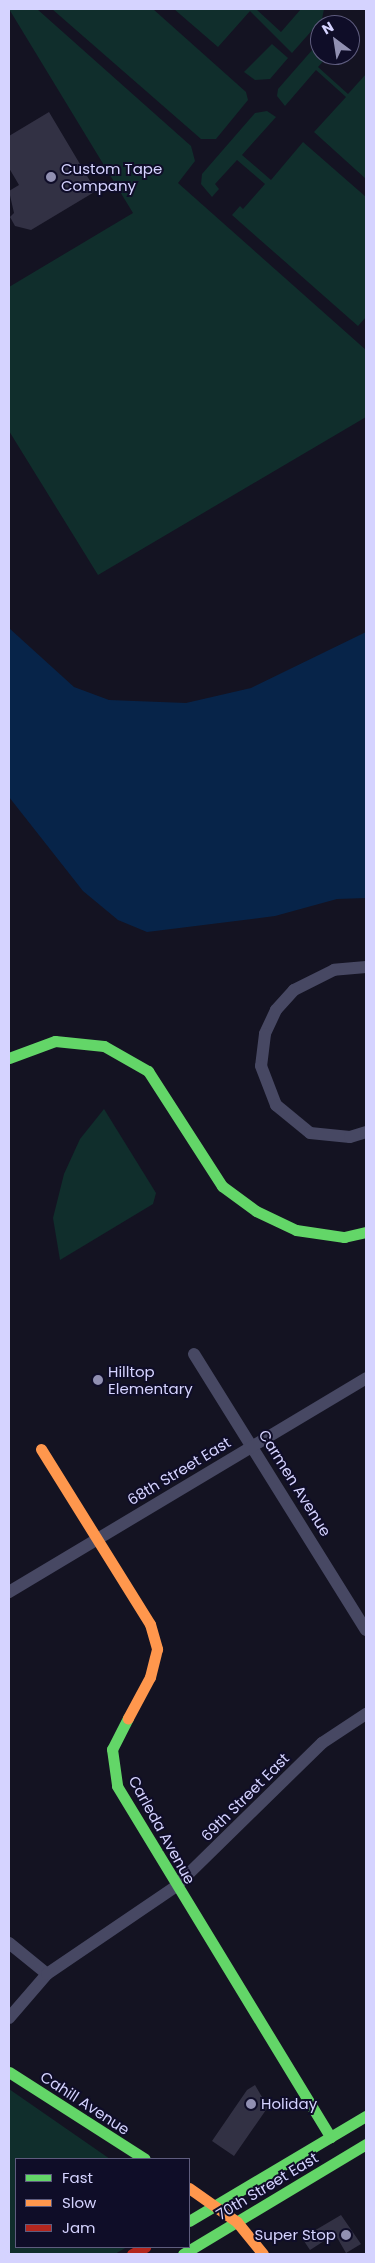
<!DOCTYPE html>
<style>
body{margin:0}
#map{position:relative;width:375px;height:2263px;overflow:hidden;background:#141322;font-family:Poppins,sans-serif}
div>[style]{position:absolute}
.green>*{inset:0;background:#102e2c}
.water>*{inset:0;background:#072449}
.building>*{inset:0;background:#323144}
.street>*{height:12px;margin:-6px;padding:0 6px;transform-origin:6px;border-radius:6px;background:#474863}
.fast>*{height:11px;margin:-5.5px;padding:0 5.5px;transform-origin:5.5px;border-radius:5.5px;background:#63d668}
.slow>*{height:11px;margin:-5.5px;padding:0 5.5px;transform-origin:5.5px;border-radius:5.5px;background:#ff974d}
.jam>*{height:11px;margin:-5.5px;padding:0 5.5px;transform-origin:5.5px;border-radius:5.5px;background:#b3261e}
.dots>*{width:14px;height:14px;translate:-50% -50%;box-sizing:border-box;border:2px solid #0f0d28;border-radius:50%}
span{translate:-50% -50%;white-space:nowrap;text-align:center;line-height:1.15;-webkit-text-stroke:4px #0f0d28;paint-order:stroke}
.poi-label{font-size:15px;color:#d5d3ff}
.left{translate:0 -50%;text-align:left}
.right{translate:-100% -50%;text-align:right}
.street-label{font-size:15px;color:#d5d3ff}
.frame{position:absolute;inset:0;border:10px solid #d5d3ff;pointer-events:none}
.legend{position:absolute;left:15px;top:2158px;width:175px;height:90px;box-sizing:border-box;background:#0f0d28;border:1px solid #5e5c7e;margin:0;padding:6px 9px;list-style:none;font-size:15px;color:#d5d3ff}
.legend li{display:flex;align-items:center;gap:10px;height:25px}
.legend b{width:25px;border:1px solid #5e5c7e}
.north{position:absolute;left:310px;top:15px;width:50px;height:50px;box-sizing:border-box;background:#0f0d28;border:1px solid #5e5c7e;border-radius:50%;rotate:329deg;font-size:14px;font-weight:700;line-height:20px;text-align:center;color:#d5d3ff}
.north::after{content:'';display:block;margin:auto;width:18px;height:22px;background:#9190b2;clip-path:polygon(50% 0,100% 100%,50% 72%,0 100%)}
</style>
<div id="map">
<div class="green">
<i style="clip-path:polygon(9px 9px,37px 9px,191px 146px,195px 161px,178px 183px,366px 350px,366px 417px,98px 575px,9px 431px,9px 287px,133px 213px)"></i>
<i style="clip-path:polygon(52px 9px,153px 9px,246px 92px,248px 100px,216px 139px,201px 139px)"></i>
<i style="clip-path:polygon(174px 9px,256px 9px,281px 32px,301px 9px,324px 9px,322px 19px,292px 53px,250px 11px,218px 47px)"></i>
<i style="clip-path:polygon(320px 41px,320px 55px,329px 55px,318px 67px,348px 94px,366px 74px,366px 179px,314px 132px,346px 97px,316px 70px,285px 106px,277px 96px,278px 89px)"></i>
<i style="clip-path:polygon(272px 44px,288px 58px,270px 79px,255px 80px,244px 72px)"></i>
<i style="clip-path:polygon(267px 111px,276px 117px,242px 155px,271px 180px,303px 142px,366px 197px,366px 317px,358px 326px,232px 215px,240px 206px,243px 209px,265px 184px,237px 160px,215px 184px,219px 189px,212px 197px,201px 184px,202px 174px,255px 113px)"></i>
<i style="clip-path:polygon(104px 1109px,156px 1193px,153px 1204px,60px 1260px,53px 1218px,64px 1174px,80px 1139px)"></i>
<i style="clip-path:polygon(9px 2089px,110px 2159px,16px 2159px,16px 2247px,127px 2247px,115px 2254px,9px 2254px)"></i>
</div>
<div class="water">
<i style="clip-path:polygon(9px 628px,74px 687px,109px 700px,186px 703px,251px 688px,366px 632px,366px 898px,337px 899px,275px 916px,147px 932px,118px 920px,83px 891px,9px 797px)"></i>
</div>
<div class="building">
<i style="clip-path:polygon(49px 112px,96px 191px,31px 230px,15px 226px,10px 217px,14px 213px,9px 191px,19px 185px,9px 168px,9px 136px)"></i>
<i style="clip-path:polygon(255px 2085px,262px 2097px,260px 2101px,268px 2107px,234px 2156px,212px 2141px,247px 2090px)"></i>
<i style="clip-path:polygon(341px 2215px,361px 2244px,346px 2253px,335px 2234px,310px 2250px,302px 2238px)"></i>
</div>
<div class="street">
<i style="left:366px;top:967px;width:32px;rotate:175deg"></i>
<i style="left:334px;top:970px;width:45px;rotate:153.4deg"></i>
<i style="left:294px;top:990px;width:27px;rotate:132deg"></i>
<i style="left:276px;top:1010px;width:26px;rotate:115deg"></i>
<i style="left:265px;top:1034px;width:32px;rotate:97deg"></i>
<i style="left:261px;top:1066px;width:42px;rotate:69deg"></i>
<i style="left:276px;top:1105px;width:44px;rotate:39.5deg"></i>
<i style="left:310px;top:1133px;width:40px;rotate:5.7deg"></i>
<i style="left:350px;top:1137px;width:17px;rotate:-17deg"></i>
<i style="left:194px;top:1354px;width:325px;rotate:58.1deg"></i>
<i style="left:9px;top:1592px;width:416px;rotate:-30.9deg"></i>
<i style="left:9px;top:1943px;width:49px;rotate:39.2deg"></i>
<i style="left:9px;top:2018px;width:58px;rotate:-49.2deg"></i>
<i style="left:47px;top:1974px;width:155px;rotate:-34.2deg"></i>
<i style="left:175px;top:1887px;width:206px;rotate:-44.4deg"></i>
<i style="left:322px;top:1743px;width:53px;rotate:-33.4deg"></i>
</div>
<div class="fast">
<i style="left:9px;top:1058px;width:49px;rotate:-20.3deg"></i>
<i style="left:55px;top:1041px;width:49px;rotate:5.8deg"></i>
<i style="left:104px;top:1046px;width:51px;rotate:29.6deg"></i>
<i style="left:148px;top:1071px;width:137px;rotate:57.2deg"></i>
<i style="left:222px;top:1186px;width:42px;rotate:36.3deg"></i>
<i style="left:256px;top:1211px;width:44px;rotate:25.4deg"></i>
<i style="left:296px;top:1230px;width:49px;rotate:8.3deg"></i>
<i style="left:344px;top:1237px;width:23px;rotate:-13deg"></i>
<i style="left:128px;top:1718px;width:35px;rotate:117deg"></i>
<i style="left:112px;top:1749px;width:37px;rotate:82deg"></i>
<i style="left:117px;top:1786px;width:411px;rotate:58.7deg"></i>
<i style="left:9px;top:2072px;width:161px;rotate:32.6deg"></i>
<i style="left:189px;top:2221px;width:206px;rotate:-30.7deg"></i>
<i style="left:183px;top:2254px;width:214px;rotate:-31deg"></i>
</div>
<div class="slow">
<i style="left:41px;top:1449px;width:206px;rotate:58.1deg"></i>
<i style="left:150px;top:1624px;width:26px;rotate:74deg"></i>
<i style="left:157px;top:1649px;width:29px;rotate:104deg"></i>
<i style="left:150px;top:1677px;width:47px;rotate:118.2deg"></i>
<i style="left:189px;top:2188px;width:59px;rotate:35.3deg"></i>
<i style="left:237px;top:2222px;width:41px;rotate:50.9deg"></i>
</div>
<div class="jam">
<i style="left:132px;top:2254px;width:15px;rotate:-28deg"></i>
</div>
<div class="dots">
<i style="left:51px;top:177px;background:#9190b2"></i>
<i style="left:98px;top:1380px;background:#9190b2"></i>
<i style="left:251px;top:2104px;background:#9190b2"></i>
<i style="left:346px;top:2235px;background:#9190b2"></i>
</div>
<div class="poi-label">
<span class="left" style="left:61px;top:177px">Custom Tape<br>Company</span>
<span class="left" style="left:108px;top:1380px">Hilltop<br>Elementary</span>
<span class="left" style="left:261px;top:2104px">Holiday</span>
<span class="right" style="left:336px;top:2235px">Super Stop</span>
</div>
<div class="street-label">
<span style="left:179px;top:1471px;rotate:-31deg">68th Street East</span>
<span style="left:295px;top:1483px;rotate:58deg">Carmen Avenue</span>
<span style="left:245px;top:1797px;rotate:-45deg">69th Street East</span>
<span style="left:162px;top:1830px;rotate:61deg">Carleda Avenue</span>
<span style="left:85px;top:2103px;rotate:33deg">Cahill Avenue</span>
<span style="left:267px;top:2186px;rotate:-31deg">70th Street East</span>
</div>
<div class="frame"></div>
<ul class="legend">
<li><b style="height:6px;background:#63d668"></b>Fast</li>
<li><b style="height:6px;background:#ff974d"></b>Slow</li>
<li><b style="height:6px;background:#b3261e"></b>Jam</li>
</ul>
<div class="north">N</div>
</div>
